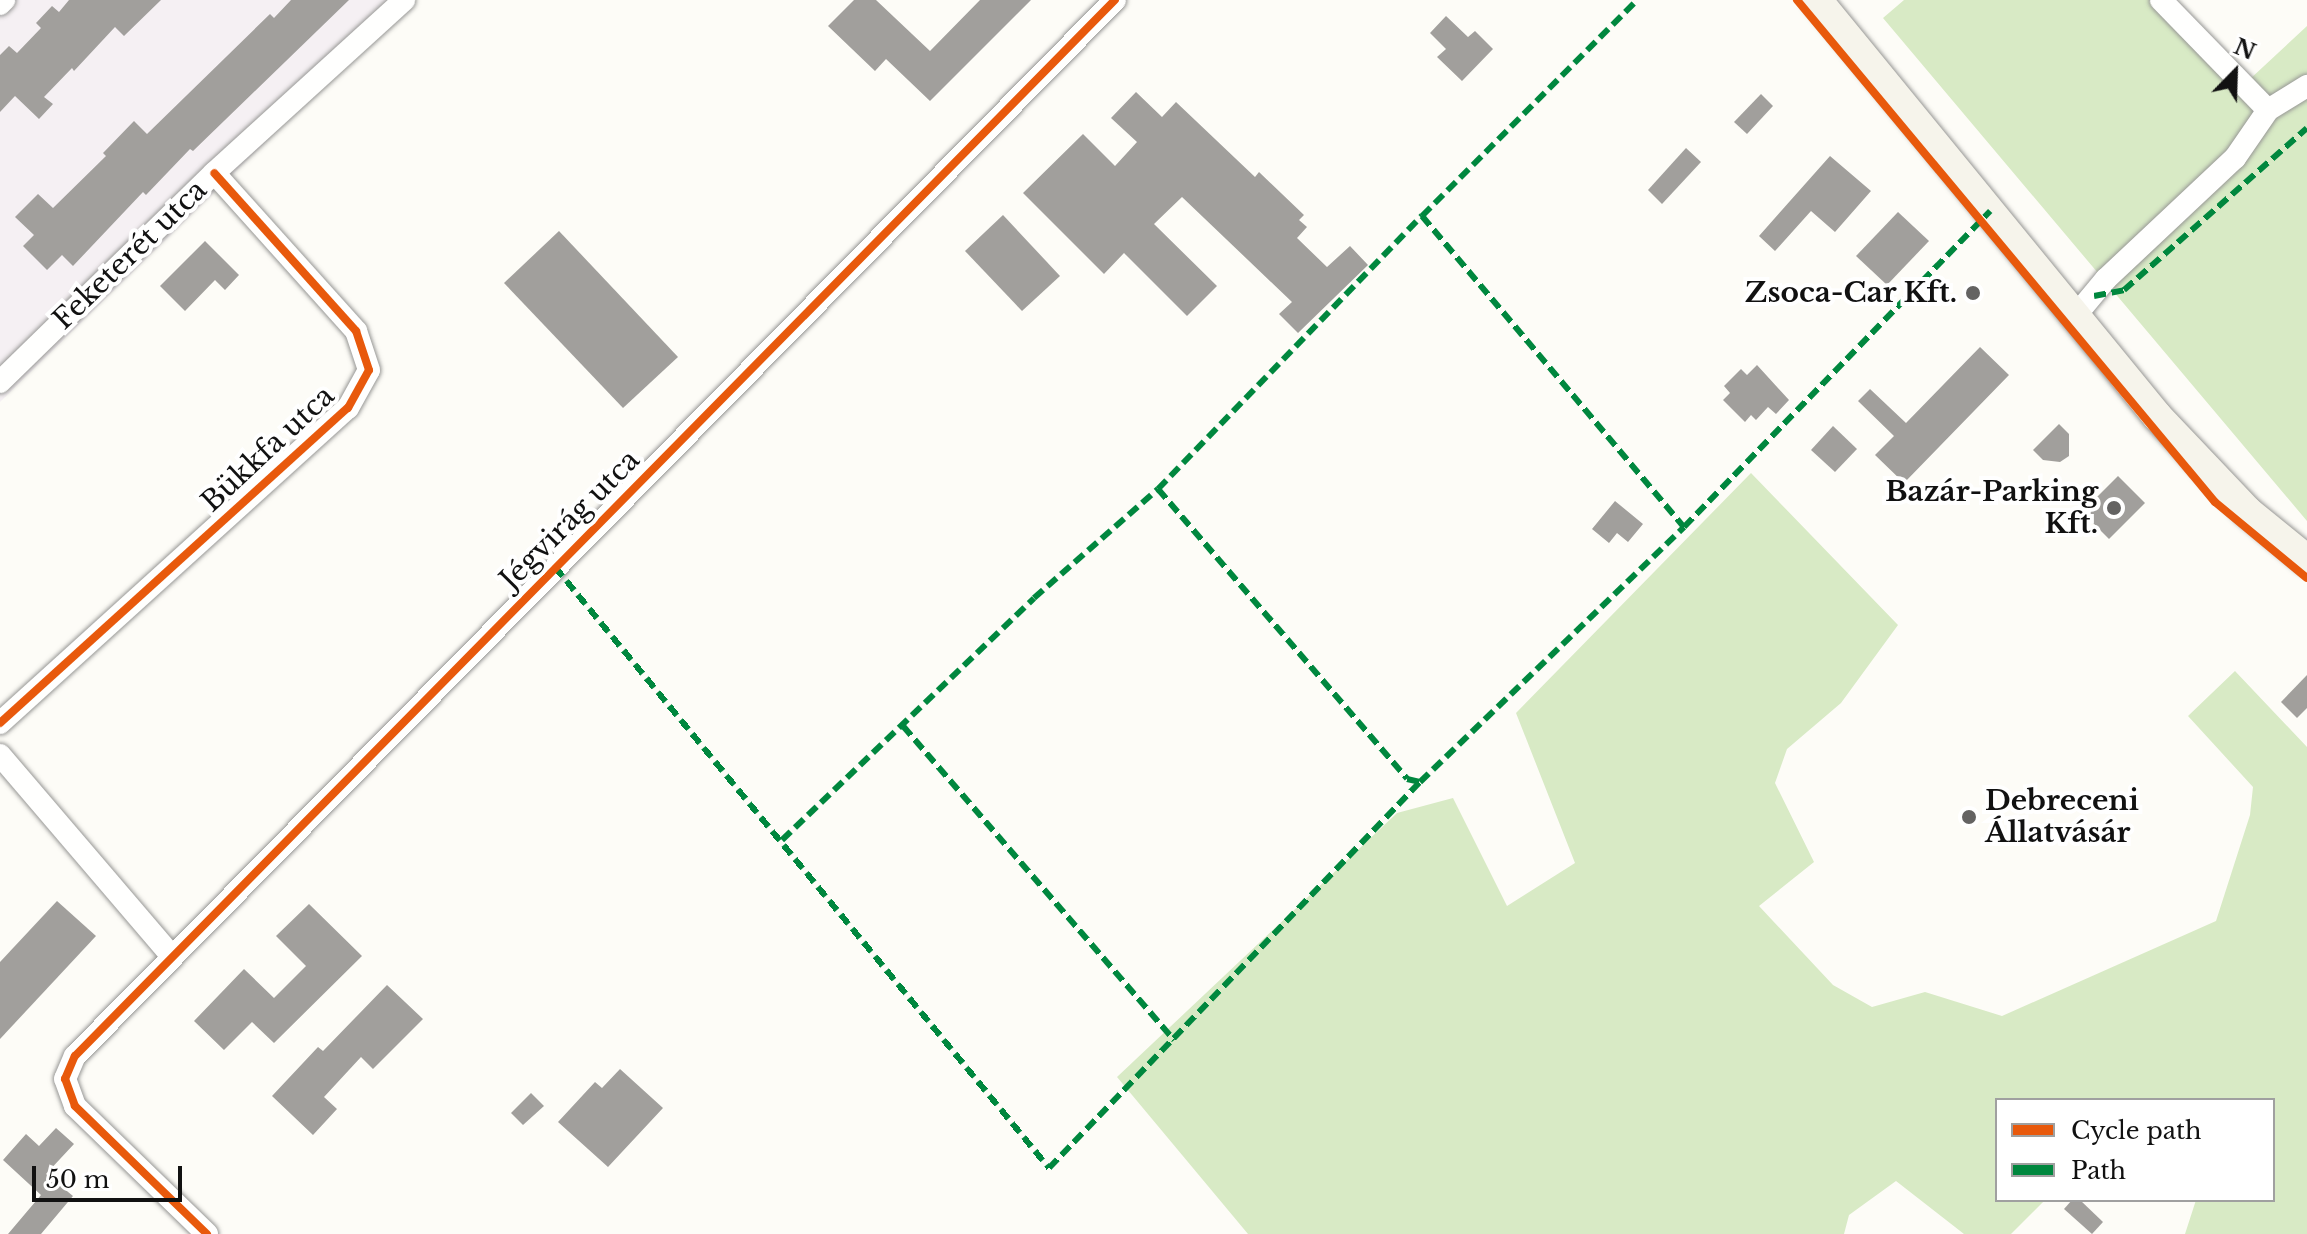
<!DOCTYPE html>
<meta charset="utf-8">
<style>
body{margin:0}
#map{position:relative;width:2307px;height:1234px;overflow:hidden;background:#fdfcf7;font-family:"Libre Baskerville",serif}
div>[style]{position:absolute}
.industrial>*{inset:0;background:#f5f0f3}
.forest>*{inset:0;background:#d8eac5}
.building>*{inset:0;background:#a19f9c}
.roads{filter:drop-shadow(0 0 2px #979795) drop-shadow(0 0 2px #979795)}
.minor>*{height:22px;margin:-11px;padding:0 11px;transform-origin:11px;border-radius:11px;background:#fffffe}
.secondary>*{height:30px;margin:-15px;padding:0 15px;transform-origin:15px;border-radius:15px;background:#f6f4eb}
.quiet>*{height:6px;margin-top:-3px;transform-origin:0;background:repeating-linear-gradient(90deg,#00873e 0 12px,transparent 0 18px)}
.cycleway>*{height:8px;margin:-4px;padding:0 4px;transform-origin:4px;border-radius:4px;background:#e8590c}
.dots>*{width:22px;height:22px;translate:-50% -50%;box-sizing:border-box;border:4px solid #fff;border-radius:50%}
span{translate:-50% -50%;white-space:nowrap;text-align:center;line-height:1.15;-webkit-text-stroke:8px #fff;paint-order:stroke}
.street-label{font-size:28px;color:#111}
.poi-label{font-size:28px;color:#111;font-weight:700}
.right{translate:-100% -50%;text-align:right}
.left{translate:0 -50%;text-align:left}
.legend{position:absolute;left:1995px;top:1098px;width:280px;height:104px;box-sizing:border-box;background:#fff;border:2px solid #a0a0a0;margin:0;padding:10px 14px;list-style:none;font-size:24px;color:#111}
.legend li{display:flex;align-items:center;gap:16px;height:40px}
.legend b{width:40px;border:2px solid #a0a0a0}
.north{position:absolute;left:2195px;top:32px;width:80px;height:80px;-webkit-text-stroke:6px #fff;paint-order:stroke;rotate:23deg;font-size:22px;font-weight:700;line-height:32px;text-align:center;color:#111}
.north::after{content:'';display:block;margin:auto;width:28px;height:36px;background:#111;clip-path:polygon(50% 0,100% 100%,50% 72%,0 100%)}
.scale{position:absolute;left:32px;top:1166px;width:150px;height:36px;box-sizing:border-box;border:4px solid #111;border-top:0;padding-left:10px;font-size:24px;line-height:28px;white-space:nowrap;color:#111;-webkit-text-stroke:6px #fff;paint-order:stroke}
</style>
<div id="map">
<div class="industrial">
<i style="clip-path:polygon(0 0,411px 0,0 402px)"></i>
</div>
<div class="forest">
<i style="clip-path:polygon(1904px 0,2151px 0,2236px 92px,2307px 26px,2307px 521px,1883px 18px)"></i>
<i style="clip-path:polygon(1751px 473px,1898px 625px,1841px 703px,1787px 749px,1775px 783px,1814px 862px,1759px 906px,1833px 985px,1872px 1007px,1925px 992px,2002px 1016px,2216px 921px,2250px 815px,2253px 787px,2188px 716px,2235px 671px,2307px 747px,2307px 1234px,2185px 1234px,2196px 1200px,2273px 1200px,2273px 1100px,1997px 1100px,1997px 1200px,2045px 1200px,2011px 1234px,1964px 1234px,1896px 1181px,1849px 1215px,1844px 1234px,1248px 1234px,1117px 1077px,1397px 813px,1453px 798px,1507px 906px,1575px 863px,1516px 713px)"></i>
</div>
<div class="building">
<i style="clip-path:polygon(69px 0,161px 0,124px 36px,115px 27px,74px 71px,72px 68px,44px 97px,53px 104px,39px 119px,15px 96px,0 112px,0 55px,9px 46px,17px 53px,41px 28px,36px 23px,52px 6px,59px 12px)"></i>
<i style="clip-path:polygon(291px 0,349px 0,193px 151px,190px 149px,146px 195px,143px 192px,73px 266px,62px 255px,47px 270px,23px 246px,34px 235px,15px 217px,38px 194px,53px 208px,106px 156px,103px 153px,134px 121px,147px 134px,270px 14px,274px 18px)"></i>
<i style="clip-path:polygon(854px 0,876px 0,930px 51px,980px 0,1031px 0,930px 101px,886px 59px,875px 71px,828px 26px)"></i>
<i style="clip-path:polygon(1446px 16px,1468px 37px,1475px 31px,1493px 49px,1462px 81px,1437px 57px,1446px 49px,1430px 33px)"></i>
<i style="clip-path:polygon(1136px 92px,1162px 117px,1176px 102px,1255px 177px,1259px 172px,1304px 215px,1299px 220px,1307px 227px,1297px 238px,1327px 267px,1350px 246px,1368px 265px,1298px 333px,1279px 314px,1292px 302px,1182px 197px,1154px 224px,1217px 286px,1187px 316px,1124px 253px,1104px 274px,1023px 193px,1083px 134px,1115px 166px,1137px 142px,1111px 118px)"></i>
<i style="clip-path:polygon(1761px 94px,1773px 106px,1747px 134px,1734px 122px)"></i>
<i style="clip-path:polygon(1686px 148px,1701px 162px,1662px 204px,1648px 190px)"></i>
<i style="clip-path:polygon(1830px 156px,1871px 191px,1835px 232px,1811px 211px,1775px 251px,1759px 236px)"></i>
<i style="clip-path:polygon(1898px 212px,1929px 241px,1887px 285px,1856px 256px)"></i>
<i style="clip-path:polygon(1003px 215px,1060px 276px,1022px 311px,965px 251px)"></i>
<i style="clip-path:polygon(559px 231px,678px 357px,623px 408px,504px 283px)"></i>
<i style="clip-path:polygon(205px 241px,239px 275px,225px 290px,215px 280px,185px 311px,160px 286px)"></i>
<i style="clip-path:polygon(1980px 347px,2009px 375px,1904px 483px,1875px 455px,1894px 436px,1858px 401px,1870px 389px,1906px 423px)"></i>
<i style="clip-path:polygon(1757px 365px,1789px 400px,1776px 414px,1768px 407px,1756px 420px,1751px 415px,1745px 422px,1723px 400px,1730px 393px,1724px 386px,1741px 369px,1747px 375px)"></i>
<i style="clip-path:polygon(2059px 424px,2069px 434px,2069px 456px,2060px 462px,2043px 460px,2033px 450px)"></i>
<i style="clip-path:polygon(1833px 426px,1857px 449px,1835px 472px,1811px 450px)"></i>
<i style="clip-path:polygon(2118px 476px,2145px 503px,2109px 539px,2082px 512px)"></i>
<i style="clip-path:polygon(1615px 501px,1643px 524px,1628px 542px,1617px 533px,1609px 543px,1592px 529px)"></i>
<i style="clip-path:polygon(2307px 675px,2307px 708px,2297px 718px,2281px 702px)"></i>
<i style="clip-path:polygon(57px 901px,96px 936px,0 1039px,0 962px)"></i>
<i style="clip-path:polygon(309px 904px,362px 956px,274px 1043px,252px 1022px,224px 1050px,194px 1021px,244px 969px,274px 998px,306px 966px,276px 936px)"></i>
<i style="clip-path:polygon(387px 985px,423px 1019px,373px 1069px,361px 1057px,324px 1097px,337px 1109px,313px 1135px,272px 1096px,318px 1047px,323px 1051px)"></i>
<i style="clip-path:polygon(620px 1069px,663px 1108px,608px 1167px,558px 1122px,595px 1082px,602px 1088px)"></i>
<i style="clip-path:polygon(531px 1093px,544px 1106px,523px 1125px,511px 1113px)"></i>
<i style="clip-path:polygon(56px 1128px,74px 1144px,46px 1174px,73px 1196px,41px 1234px,8px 1234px,41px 1195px,3px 1160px,26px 1134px,39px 1146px)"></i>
<i style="clip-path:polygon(2072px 1200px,2080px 1200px,2103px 1222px,2092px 1234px,2064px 1209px)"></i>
</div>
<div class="roads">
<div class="minor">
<i style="left:2161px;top:0;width:153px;rotate:45.8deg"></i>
<i style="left:0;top:4px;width:6px;rotate:-45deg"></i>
<i style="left:2076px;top:315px;width:47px;rotate:-50.2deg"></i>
<i style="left:2106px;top:279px;width:177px;rotate:-43.2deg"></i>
<i style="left:2235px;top:158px;width:58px;rotate:-55.5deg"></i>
<i style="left:2268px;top:110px;width:46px;rotate:-31.6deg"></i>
<i style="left:0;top:382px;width:299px;rotate:-44.3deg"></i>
<i style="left:214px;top:173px;width:257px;rotate:-42.3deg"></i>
<i style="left:0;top:723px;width:469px;rotate:-42.2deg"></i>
<i style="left:348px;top:408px;width:43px;rotate:-61.1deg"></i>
<i style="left:369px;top:370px;width:41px;rotate:-108.4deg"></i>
<i style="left:356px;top:331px;width:212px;rotate:-131.9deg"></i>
<i style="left:0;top:755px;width:263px;rotate:49.5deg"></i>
<i style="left:207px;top:1234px;width:184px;rotate:-135.9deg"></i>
<i style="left:75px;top:1106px;width:29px;rotate:-110deg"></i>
<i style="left:65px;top:1079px;width:25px;rotate:-67deg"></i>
<i style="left:75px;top:1056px;width:1482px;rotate:-45.44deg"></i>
</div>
<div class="secondary">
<i style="left:1817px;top:0;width:537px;rotate:50.74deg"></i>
<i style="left:2157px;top:416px;width:131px;rotate:46.5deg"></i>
<i style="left:2247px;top:511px;width:77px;rotate:39.2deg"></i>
</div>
</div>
<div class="quiet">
<i style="left:1422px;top:216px;width:407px;rotate:49.9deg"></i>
<i style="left:2094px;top:296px;width:31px;rotate:-11deg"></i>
<i style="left:2124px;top:290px;width:244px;rotate:-41.5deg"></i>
<i style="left:1158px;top:489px;width:382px;rotate:49.3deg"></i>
<i style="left:1407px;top:779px;width:13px;rotate:13deg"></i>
<i style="left:555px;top:567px;width:778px;rotate:50.58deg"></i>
<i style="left:1049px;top:1168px;width:535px;rotate:-46.14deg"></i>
<i style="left:1420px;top:782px;width:367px;rotate:-44deg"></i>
<i style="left:1684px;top:527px;width:440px;rotate:-45.9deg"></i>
<i style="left:903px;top:726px;width:415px;rotate:49.2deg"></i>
<i style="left:782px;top:840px;width:349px;rotate:-43.8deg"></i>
<i style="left:1034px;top:598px;width:165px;rotate:-41.3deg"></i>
<i style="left:1158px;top:489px;width:380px;rotate:-46deg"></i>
<i style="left:1422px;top:216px;width:305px;rotate:-45.1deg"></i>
</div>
<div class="cycleway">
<i style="left:1797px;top:0;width:653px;rotate:50.22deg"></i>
<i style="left:2215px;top:502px;width:119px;rotate:39.6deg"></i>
<i style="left:0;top:723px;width:469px;rotate:-42.2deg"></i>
<i style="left:348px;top:408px;width:43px;rotate:-61.1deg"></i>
<i style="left:369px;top:370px;width:41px;rotate:-108.4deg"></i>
<i style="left:356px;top:331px;width:212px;rotate:-131.9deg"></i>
<i style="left:207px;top:1234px;width:184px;rotate:-135.9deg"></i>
<i style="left:75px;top:1106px;width:29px;rotate:-110deg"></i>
<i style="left:65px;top:1079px;width:25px;rotate:-67deg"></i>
<i style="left:75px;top:1056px;width:1482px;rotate:-45.44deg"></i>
</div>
<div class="dots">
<i style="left:1973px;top:293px;background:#646362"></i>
<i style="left:2114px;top:508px;background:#646362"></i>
<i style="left:1969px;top:817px;background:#646362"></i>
</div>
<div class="street-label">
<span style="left:130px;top:255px;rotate:-44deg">Feketerét utca</span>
<span style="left:268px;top:449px;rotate:-43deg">Bükkfa utca</span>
<span style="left:570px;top:520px;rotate:-45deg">Jégvirág utca</span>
</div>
<div class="poi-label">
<span class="right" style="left:1957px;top:293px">Zsoca-Car Kft.</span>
<span class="right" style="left:2098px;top:508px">Bazár-Parking<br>Kft.</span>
<span class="left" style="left:1985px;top:817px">Debreceni<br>Állatvásár</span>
</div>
<ul class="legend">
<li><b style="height:10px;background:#e8590c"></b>Cycle path</li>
<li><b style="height:10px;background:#00873e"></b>Path</li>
</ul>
<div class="north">N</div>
<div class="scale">50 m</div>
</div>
